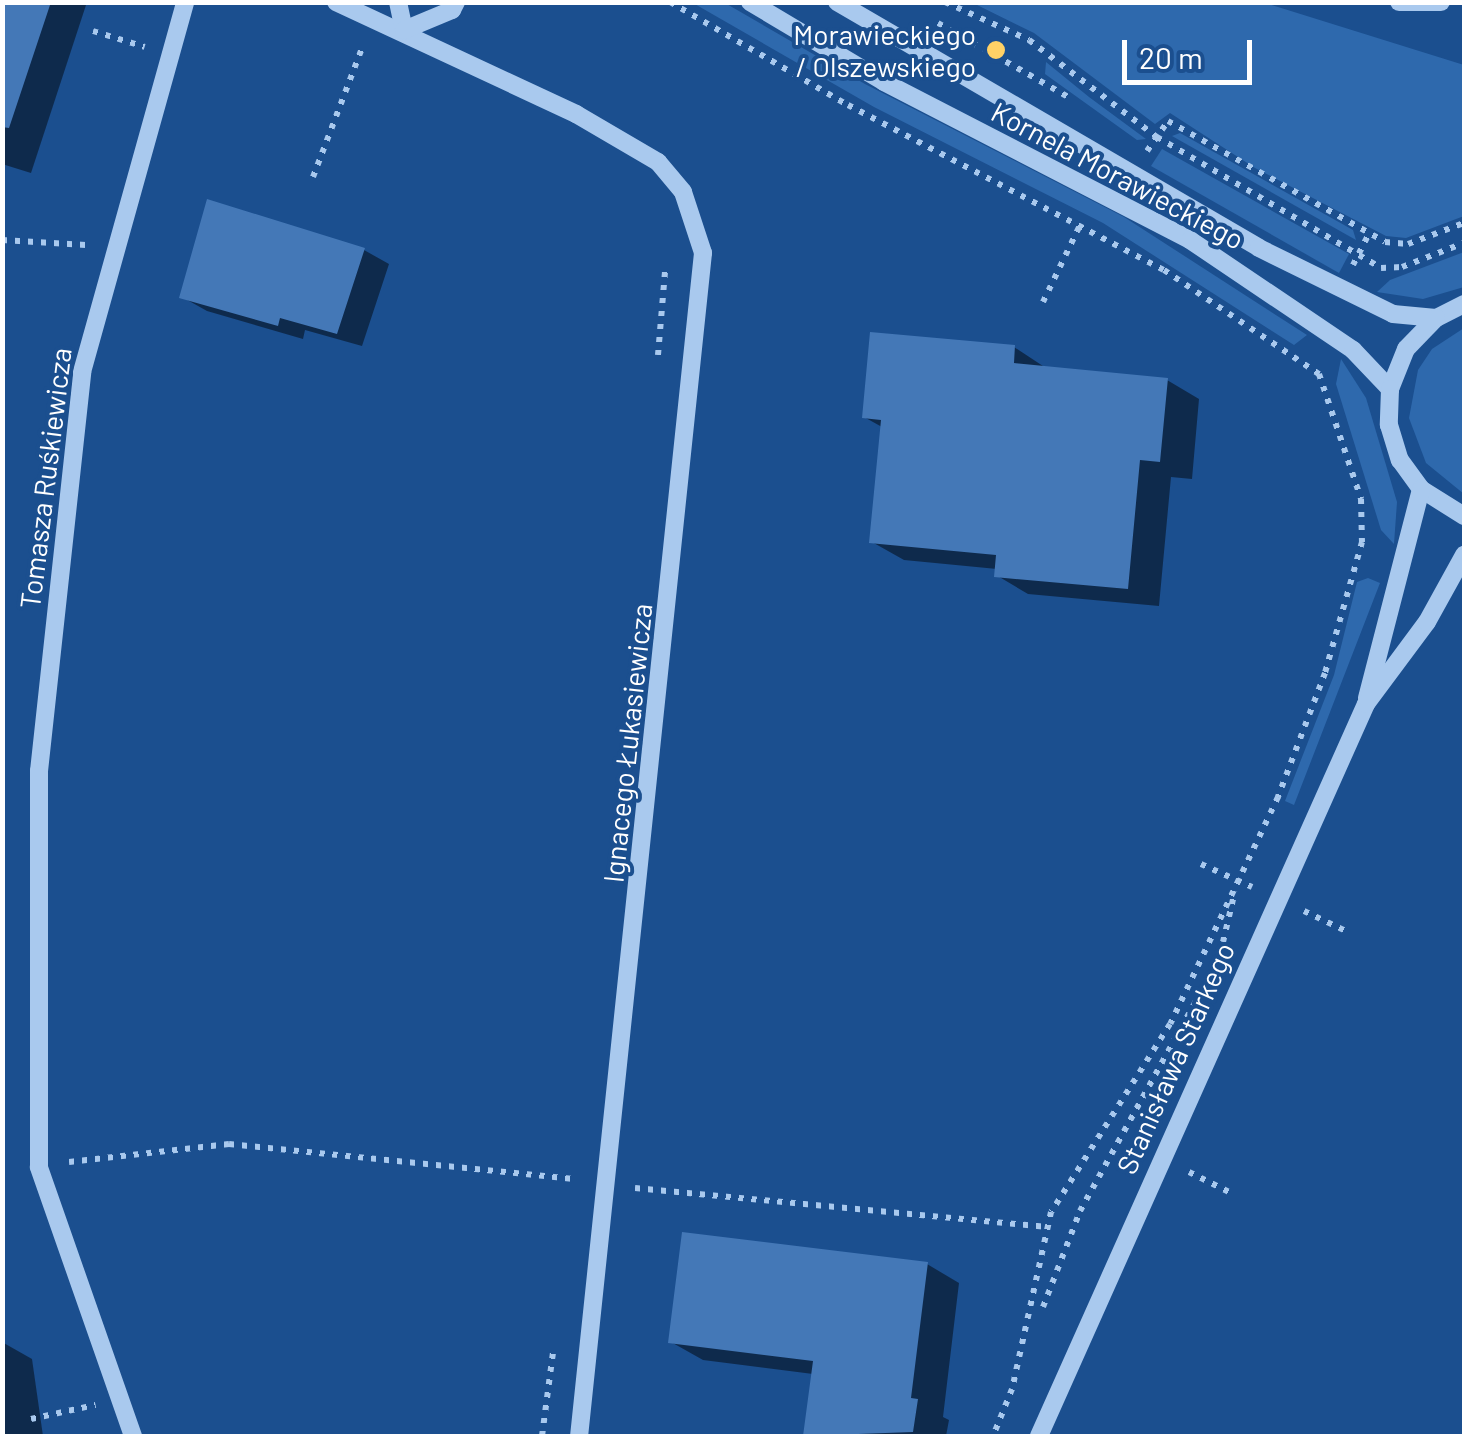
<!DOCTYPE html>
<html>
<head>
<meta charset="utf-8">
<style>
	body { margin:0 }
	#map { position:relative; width:1467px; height:1439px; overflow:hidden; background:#1b4f8f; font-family:Barlow,sans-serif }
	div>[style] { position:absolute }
	.green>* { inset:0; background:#2e69ad }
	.shadow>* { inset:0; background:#0007 }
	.building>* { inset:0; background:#4478b7 }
	.path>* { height:6px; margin-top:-3px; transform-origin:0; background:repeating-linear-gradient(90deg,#a9c9ee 0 5px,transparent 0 13px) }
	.minor>* { height:18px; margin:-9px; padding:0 9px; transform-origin:9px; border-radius:9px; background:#a9c9ee }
	.dots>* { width:28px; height:28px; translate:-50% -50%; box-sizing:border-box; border:5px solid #1b4f8f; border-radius:50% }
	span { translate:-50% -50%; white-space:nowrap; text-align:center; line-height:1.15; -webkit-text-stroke:8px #1b4f8f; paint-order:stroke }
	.poi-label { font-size:28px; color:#fff }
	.right { translate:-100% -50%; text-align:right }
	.street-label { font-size:28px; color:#fff }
	.frame { position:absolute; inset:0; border:5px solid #fff; pointer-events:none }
	.scale { position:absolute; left:1122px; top:40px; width:130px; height:45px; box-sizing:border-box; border:5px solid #fff; border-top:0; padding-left:12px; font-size:30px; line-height:35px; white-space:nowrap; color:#fff; -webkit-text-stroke:8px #1b4f8f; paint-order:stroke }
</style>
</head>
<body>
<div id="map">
	<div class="green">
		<i style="clip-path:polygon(693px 3px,725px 3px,865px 84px,1124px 217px,1307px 335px,1294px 345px,1103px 223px,874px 107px)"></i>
		<i style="clip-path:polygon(973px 3px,1265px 3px,1464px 65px,1464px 216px,1406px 238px,1386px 236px,1255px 168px,1170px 113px,1155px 124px,1034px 33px)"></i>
		<i style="clip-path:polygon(1046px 62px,1089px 97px,1146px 139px,1137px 140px,1045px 74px)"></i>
		<i style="clip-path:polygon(1180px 133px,1353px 230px,1356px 240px,1172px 136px)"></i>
		<i style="clip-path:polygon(1162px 149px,1349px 254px,1339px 273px,1151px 166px)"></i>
		<i style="clip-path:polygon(1464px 252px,1464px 287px,1423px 299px,1377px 292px,1390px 280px)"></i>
		<i style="clip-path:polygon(1464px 328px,1464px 494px,1426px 463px,1409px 418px,1418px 370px,1432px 349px)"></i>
		<i style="clip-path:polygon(1341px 359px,1366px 398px,1397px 502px,1394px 544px,1381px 530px,1336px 384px)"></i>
		<i style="clip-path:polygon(1368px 578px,1380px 583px,1294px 805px,1285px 801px,1334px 675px,1357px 582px)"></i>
	</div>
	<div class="shadow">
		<i style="clip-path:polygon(2px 2px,87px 2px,31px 173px,2px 164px)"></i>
		<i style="clip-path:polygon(364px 250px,389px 264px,362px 346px,305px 330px,303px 339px,207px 311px,182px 297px)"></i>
		<i style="clip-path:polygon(1014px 347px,1046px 368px,1167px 380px,1199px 399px,1192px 479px,1171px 477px,1159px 606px,1028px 594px,996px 575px,997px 569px,904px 560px,872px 542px,882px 427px,864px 417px)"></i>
		<i style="clip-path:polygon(927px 1264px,959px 1283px,943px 1417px,949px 1420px,946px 1436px,806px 1436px,813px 1374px,703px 1360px,671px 1342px)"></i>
		<i style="clip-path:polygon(2px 1342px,32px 1359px,43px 1436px,2px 1436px)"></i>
	</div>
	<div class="building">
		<i style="clip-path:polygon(2px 2px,51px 2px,9px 128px,2px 127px)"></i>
		<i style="clip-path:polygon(207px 199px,365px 248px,337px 334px,280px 318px,278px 326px,179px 298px)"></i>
		<i style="clip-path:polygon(870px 332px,1015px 345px,1014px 363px,1168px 378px,1160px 462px,1140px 460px,1128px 589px,994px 577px,996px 555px,869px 543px,881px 420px,862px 418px)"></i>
		<i style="clip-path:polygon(682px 1232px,928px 1262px,911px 1398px,918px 1399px,913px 1432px,803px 1436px,813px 1361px,668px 1343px)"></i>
	</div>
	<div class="path">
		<i style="left:670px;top:2px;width:206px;rotate:30.1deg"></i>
		<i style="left:848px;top:105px;width:356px;rotate:27.6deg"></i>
		<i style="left:1164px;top:270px;width:187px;rotate:33.9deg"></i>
		<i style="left:1319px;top:374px;width:132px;rotate:71.4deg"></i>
		<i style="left:1361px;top:499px;width:43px;rotate:88.7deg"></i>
		<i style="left:1362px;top:542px;width:136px;rotate:105.8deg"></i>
		<i style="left:1325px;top:673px;width:133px;rotate:110.8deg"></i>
		<i style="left:1278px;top:797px;width:251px;rotate:115.4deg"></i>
		<i style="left:1170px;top:1024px;width:222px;rotate:122.3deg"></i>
		<i style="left:1051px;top:1212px;width:181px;rotate:102.4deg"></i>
		<i style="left:1012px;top:1389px;width:51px;rotate:112deg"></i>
		<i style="left:945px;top:2px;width:92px;rotate:24.3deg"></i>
		<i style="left:1029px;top:40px;width:161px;rotate:37.2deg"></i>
		<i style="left:1157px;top:137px;width:259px;rotate:30.3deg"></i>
		<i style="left:1381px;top:268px;width:21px;rotate:-3deg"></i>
		<i style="left:1402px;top:267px;width:66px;rotate:-21.2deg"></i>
		<i style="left:938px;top:23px;width:152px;rotate:29.6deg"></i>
		<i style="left:93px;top:31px;width:54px;rotate:17.1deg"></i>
		<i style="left:1147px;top:151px;width:37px;rotate:-55deg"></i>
		<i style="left:1168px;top:121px;width:248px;rotate:29.1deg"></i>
		<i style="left:1385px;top:242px;width:23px;rotate:5deg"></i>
		<i style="left:1408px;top:244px;width:60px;rotate:-20.6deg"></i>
		<i style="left:313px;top:177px;width:138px;rotate:-69.2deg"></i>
		<i style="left:2px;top:240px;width:84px;rotate:3.4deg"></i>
		<i style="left:1353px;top:265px;width:34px;rotate:-63deg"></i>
		<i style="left:1043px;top:302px;width:88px;rotate:-64.3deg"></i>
		<i style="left:658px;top:355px;width:84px;rotate:-85.2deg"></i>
		<i style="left:1201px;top:864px;width:56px;rotate:24.3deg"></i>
		<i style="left:1304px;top:911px;width:49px;rotate:25.5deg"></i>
		<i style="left:1223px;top:942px;width:52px;rotate:-76.8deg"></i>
		<i style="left:69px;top:1162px;width:161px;rotate:-6.4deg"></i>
		<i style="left:229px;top:1144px;width:349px;rotate:5.8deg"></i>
		<i style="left:1189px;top:1172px;width:47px;rotate:26.6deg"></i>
		<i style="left:635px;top:1188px;width:412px;rotate:5.4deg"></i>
		<i style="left:1043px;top:1307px;width:103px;rotate:-68.9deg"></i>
		<i style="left:1080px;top:1211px;width:242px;rotate:-61.1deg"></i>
		<i style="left:31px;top:1419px;width:66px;rotate:-12.3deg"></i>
		<i style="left:542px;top:1436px;width:84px;rotate:-82.5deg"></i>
	</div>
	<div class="minor">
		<i style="left:336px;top:2px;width:265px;rotate:25deg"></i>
		<i style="left:576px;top:114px;width:95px;rotate:30.3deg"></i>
		<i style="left:658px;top:162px;width:39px;rotate:50deg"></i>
		<i style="left:683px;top:192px;width:64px;rotate:71.8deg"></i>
		<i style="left:703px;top:253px;width:1189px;rotate:95.98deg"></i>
		<i style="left:398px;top:2px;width:29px;rotate:78deg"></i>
		<i style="left:750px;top:2px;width:156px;rotate:30.8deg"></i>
		<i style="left:884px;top:82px;width:344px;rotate:27.3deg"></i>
		<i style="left:1190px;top:240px;width:197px;rotate:34deg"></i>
		<i style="left:1353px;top:350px;width:54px;rotate:46.5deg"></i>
		<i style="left:837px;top:2px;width:488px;rotate:30.2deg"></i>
		<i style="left:1259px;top:248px;width:149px;rotate:26.2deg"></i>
		<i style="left:1393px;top:314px;width:43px;rotate:5.3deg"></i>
		<i style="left:1399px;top:2px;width:42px"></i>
		<i style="left:404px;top:30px;width:52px;rotate:-22.6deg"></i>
		<i style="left:452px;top:10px;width:9px;rotate:-63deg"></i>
		<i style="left:1464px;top:304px;width:31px;rotate:153deg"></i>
		<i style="left:1436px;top:318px;width:43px;rotate:134.1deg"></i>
		<i style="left:1406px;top:349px;width:43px;rotate:111.8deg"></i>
		<i style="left:1390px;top:389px;width:36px;rotate:92deg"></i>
		<i style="left:1389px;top:425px;width:37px;rotate:73deg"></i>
		<i style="left:1400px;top:460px;width:36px;rotate:54deg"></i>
		<i style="left:1421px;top:489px;width:51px;rotate:32.1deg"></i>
		<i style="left:1367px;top:698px;width:216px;rotate:-75.5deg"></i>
		<i style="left:133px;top:1436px;width:285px;rotate:-109.3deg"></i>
		<i style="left:39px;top:1167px;width:396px;rotate:-90deg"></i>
		<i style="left:39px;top:771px;width:401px;rotate:-83.8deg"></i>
		<i style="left:82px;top:372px;width:384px;rotate:-74.4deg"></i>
		<i style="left:1039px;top:1436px;width:802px;rotate:-65.93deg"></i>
		<i style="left:1366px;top:704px;width:102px;rotate:-53.4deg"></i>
		<i style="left:1427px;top:622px;width:77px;rotate:-61.1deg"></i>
	</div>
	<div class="dots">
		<i style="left:996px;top:50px;background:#ffd166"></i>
	</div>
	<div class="poi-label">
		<span class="right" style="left:976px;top:50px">Morawieckiego<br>/ Olszewskiego</span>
	</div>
	<div class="street-label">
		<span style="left:1118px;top:175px;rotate:28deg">Kornela Morawieckiego</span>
		<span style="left:45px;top:478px;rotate:-83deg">Tomasza Ruśkiewicza</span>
		<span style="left:627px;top:743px;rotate:-84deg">Ignacego Łukasiewicza</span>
		<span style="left:1175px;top:1058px;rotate:-66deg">Stanisława Starkego</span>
	</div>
	<div class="frame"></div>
	<div class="scale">20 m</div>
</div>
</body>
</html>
